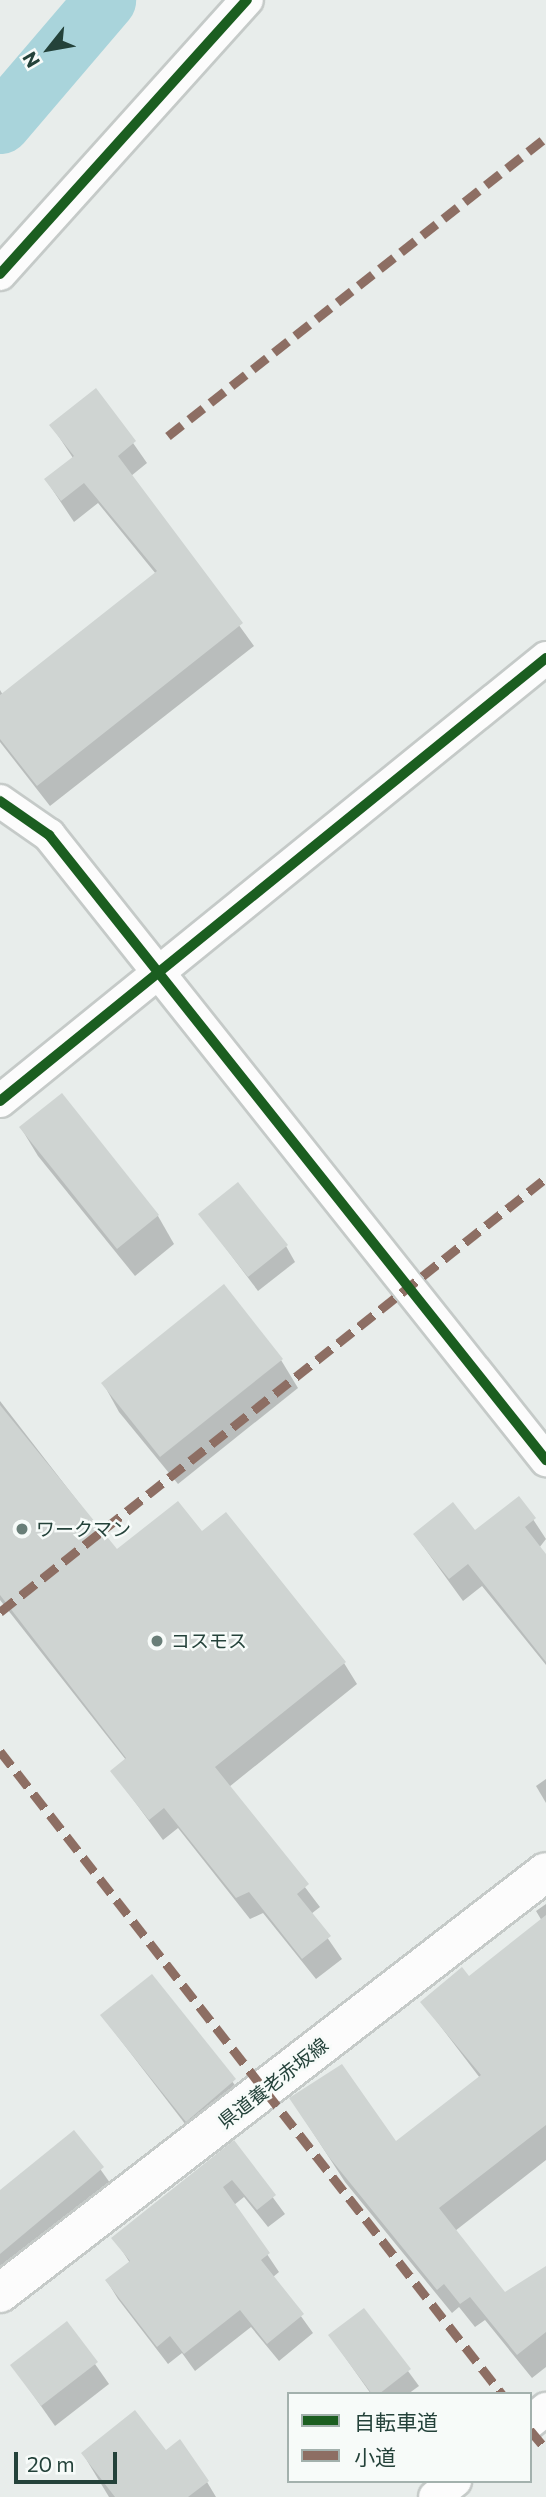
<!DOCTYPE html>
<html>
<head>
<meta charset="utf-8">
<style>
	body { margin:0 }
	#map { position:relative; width:546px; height:2497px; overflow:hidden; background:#e8edeb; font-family:Commissioner,"Noto Sans JP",sans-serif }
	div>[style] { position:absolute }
	.shadow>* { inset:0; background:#0003 }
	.river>* { height:61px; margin:-30.5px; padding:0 30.5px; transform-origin:30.5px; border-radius:30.5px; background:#a9d4db }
	.building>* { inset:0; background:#cfd4d2 }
	.roads { filter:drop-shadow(2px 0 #c5cac8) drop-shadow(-2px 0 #c5cac8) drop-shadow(0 2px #c5cac8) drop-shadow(0 -2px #c5cac8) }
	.minor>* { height:32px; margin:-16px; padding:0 16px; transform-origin:16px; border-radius:16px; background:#fcfcfc }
	.secondary>* { height:38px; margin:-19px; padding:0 19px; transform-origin:19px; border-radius:19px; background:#fcfcfc }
	.quiet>* { height:9px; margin-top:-4.5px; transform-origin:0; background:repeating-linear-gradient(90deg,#8d6e63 0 18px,transparent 0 27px) }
	.cycleway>* { height:10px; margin:-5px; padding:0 5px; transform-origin:5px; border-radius:5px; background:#1b5e20 }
	.dots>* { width:19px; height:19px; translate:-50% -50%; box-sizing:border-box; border:4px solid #f7fbf9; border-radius:50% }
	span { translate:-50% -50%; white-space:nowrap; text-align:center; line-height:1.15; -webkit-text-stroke:5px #f7fbf9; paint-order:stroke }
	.poi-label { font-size:19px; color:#24423a }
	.left { translate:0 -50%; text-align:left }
	.street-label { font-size:19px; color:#24423a }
	.legend { position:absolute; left:287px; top:2392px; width:245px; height:91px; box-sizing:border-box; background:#f7fbf9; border:2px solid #a3b1ad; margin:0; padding:9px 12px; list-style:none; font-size:21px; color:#24423a }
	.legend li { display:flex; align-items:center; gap:14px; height:35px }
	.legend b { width:35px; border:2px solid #a3b1ad }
	.north { position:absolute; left:14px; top:14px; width:70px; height:70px; -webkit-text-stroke:5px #f7fbf9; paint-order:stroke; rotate:239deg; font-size:19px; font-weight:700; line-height:28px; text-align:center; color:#24423a }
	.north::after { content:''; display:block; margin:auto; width:24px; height:32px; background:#24423a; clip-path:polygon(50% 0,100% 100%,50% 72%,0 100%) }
	.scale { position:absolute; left:14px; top:2452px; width:103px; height:32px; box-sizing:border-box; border:4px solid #24423a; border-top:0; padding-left:9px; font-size:21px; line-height:24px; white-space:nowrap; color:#24423a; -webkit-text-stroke:5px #f7fbf9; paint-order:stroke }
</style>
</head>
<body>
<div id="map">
	<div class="shadow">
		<i style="clip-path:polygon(96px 390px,147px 463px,131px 476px,254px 646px,50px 806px,0 742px,0 690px,3px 695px,156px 574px,98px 503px,74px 522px,46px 480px,73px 458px,51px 425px)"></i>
		<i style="clip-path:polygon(21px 1128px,158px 1216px,174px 1244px,135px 1276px,38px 1156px)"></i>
		<i style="clip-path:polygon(200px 1214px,286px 1246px,295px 1262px,258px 1291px)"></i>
		<i style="clip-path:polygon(281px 1360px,298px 1388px,178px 1484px,119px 1412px,103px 1383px)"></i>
		<i style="clip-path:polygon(0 1401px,117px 1552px,202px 1534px,344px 1663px,357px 1684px,229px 1787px,320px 1907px,311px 1914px,342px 1959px,316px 1979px,263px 1913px,250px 1919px,178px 1828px,163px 1840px,112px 1771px,126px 1760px,0 1600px)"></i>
		<i style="clip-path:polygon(519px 1498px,546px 1539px,539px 1548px,546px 1557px,546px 1665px,482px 1586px,463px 1601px,415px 1535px,475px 1532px)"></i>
		<i style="clip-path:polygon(546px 1779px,546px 1803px,536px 1786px)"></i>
		<i style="clip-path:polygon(546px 1904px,546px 2160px,455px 2231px,505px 2295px,546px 2269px,546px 2367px,532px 2378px,485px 2320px,475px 2327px,459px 2307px,452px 2313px,345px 2182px,291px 2099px,395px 2144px,480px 2078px,422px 2002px,469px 1979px,542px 1921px,536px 1911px)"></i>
		<i style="clip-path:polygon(152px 1976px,247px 2101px,199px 2142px,102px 2016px)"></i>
		<i style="clip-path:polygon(74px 2132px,115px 2190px,0 2284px,0 2191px)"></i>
		<i style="clip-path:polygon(233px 2143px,285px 2214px,268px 2227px,244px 2197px,234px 2205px,279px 2272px,273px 2277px,313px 2333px,279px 2361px,251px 2327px,195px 2371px,182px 2353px,168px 2364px,118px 2299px,107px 2281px,130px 2263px,114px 2238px)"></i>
		<i style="clip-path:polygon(363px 2310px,419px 2386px,408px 2394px,371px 2394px,330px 2336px)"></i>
		<i style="clip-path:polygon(67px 2324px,109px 2384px,55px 2426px,12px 2365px)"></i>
		<i style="clip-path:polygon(166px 2452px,207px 2482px,216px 2497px,109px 2497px,83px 2454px)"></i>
	</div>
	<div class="river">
		<i style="left:0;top:123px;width:162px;rotate:-49.5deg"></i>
	</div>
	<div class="building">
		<i style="clip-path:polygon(96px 388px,136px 441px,118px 456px,243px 623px,37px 786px,0 739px,0 695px,157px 571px,84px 483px,61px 501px,44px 479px,74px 456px,49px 425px)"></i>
		<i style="clip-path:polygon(62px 1093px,159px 1215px,117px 1249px,19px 1127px)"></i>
		<i style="clip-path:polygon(238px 1182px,288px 1245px,248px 1277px,198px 1214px)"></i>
		<i style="clip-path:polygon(224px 1284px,283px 1359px,160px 1457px,101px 1383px)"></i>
		<i style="clip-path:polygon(0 1405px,117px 1549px,178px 1501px,202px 1531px,226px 1512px,346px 1662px,215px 1767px,309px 1884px,297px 1894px,331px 1936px,302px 1959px,249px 1892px,236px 1898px,164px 1808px,149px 1820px,110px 1771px,126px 1758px,0 1595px)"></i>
		<i style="clip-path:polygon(519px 1496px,536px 1518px,525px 1527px,546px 1554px,546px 1662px,468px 1564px,449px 1579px,413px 1534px,453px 1502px,475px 1530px)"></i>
		<i style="clip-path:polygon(546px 1915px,546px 2125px,439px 2208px,505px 2292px,546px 2266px,546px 2332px,517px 2355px,470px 2297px,460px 2304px,444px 2284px,437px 2290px,329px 2157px,289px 2098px,342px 2064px,396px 2141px,481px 2075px,420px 2002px,462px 1967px,469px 1976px)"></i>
		<i style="clip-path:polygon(152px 1974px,236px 2079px,186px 2122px,100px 2015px)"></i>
		<i style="clip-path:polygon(74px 2130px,104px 2167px,0 2254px,0 2190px)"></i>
		<i style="clip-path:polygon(234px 2140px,276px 2195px,257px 2210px,232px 2180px,223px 2187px,270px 2253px,261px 2260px,304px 2314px,267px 2344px,240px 2310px,184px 2354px,170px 2336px,157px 2347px,105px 2280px,130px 2261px,111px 2238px)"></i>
		<i style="clip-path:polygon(364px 2308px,411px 2369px,379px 2394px,372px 2394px,328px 2335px)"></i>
		<i style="clip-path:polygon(67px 2321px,98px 2362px,41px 2406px,10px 2365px)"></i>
		<i style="clip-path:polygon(135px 2410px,166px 2450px,180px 2439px,209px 2481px,188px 2497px,115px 2497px,81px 2453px)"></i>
	</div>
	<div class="roads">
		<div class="minor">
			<i style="left:0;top:274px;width:369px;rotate:-48deg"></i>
			<i style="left:0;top:801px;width:60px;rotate:34.8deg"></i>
			<i style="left:49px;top:835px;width:799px;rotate:51.51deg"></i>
			<i style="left:0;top:1101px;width:703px;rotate:-39.05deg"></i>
			<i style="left:530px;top:2422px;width:21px;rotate:-39deg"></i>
			<i style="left:435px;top:2497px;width:26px;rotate:-39deg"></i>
		</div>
		<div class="secondary">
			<i style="left:0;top:2293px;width:689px;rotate:-37.63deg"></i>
		</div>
	</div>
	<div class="quiet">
		<i style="left:168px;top:436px;width:481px;rotate:-38.3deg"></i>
		<i style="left:0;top:1612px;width:697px;rotate:-38.48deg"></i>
		<i style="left:0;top:1751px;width:816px;rotate:52.02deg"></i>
		<i style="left:530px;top:2430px;width:25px;rotate:50deg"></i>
	</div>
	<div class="cycleway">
		<i style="left:0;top:274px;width:369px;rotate:-48deg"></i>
		<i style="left:0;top:801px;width:60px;rotate:34.8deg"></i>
		<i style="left:49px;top:835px;width:799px;rotate:51.51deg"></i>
		<i style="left:0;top:1101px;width:703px;rotate:-39.05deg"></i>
	</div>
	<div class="dots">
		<i style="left:22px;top:1529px;background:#697e78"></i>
		<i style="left:157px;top:1641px;background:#697e78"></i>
	</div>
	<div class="poi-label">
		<span class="left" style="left:36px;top:1529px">ワークマン</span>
		<span class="left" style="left:171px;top:1641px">コスモス</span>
	</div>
	<div class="street-label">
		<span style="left:273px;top:2083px;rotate:-38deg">県道養老赤坂線</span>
	</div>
	<ul class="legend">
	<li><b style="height:9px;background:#1b5e20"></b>自転車道</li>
	<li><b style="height:9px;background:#8d6e63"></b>小道</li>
	</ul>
	<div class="north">N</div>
	<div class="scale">20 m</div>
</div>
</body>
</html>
